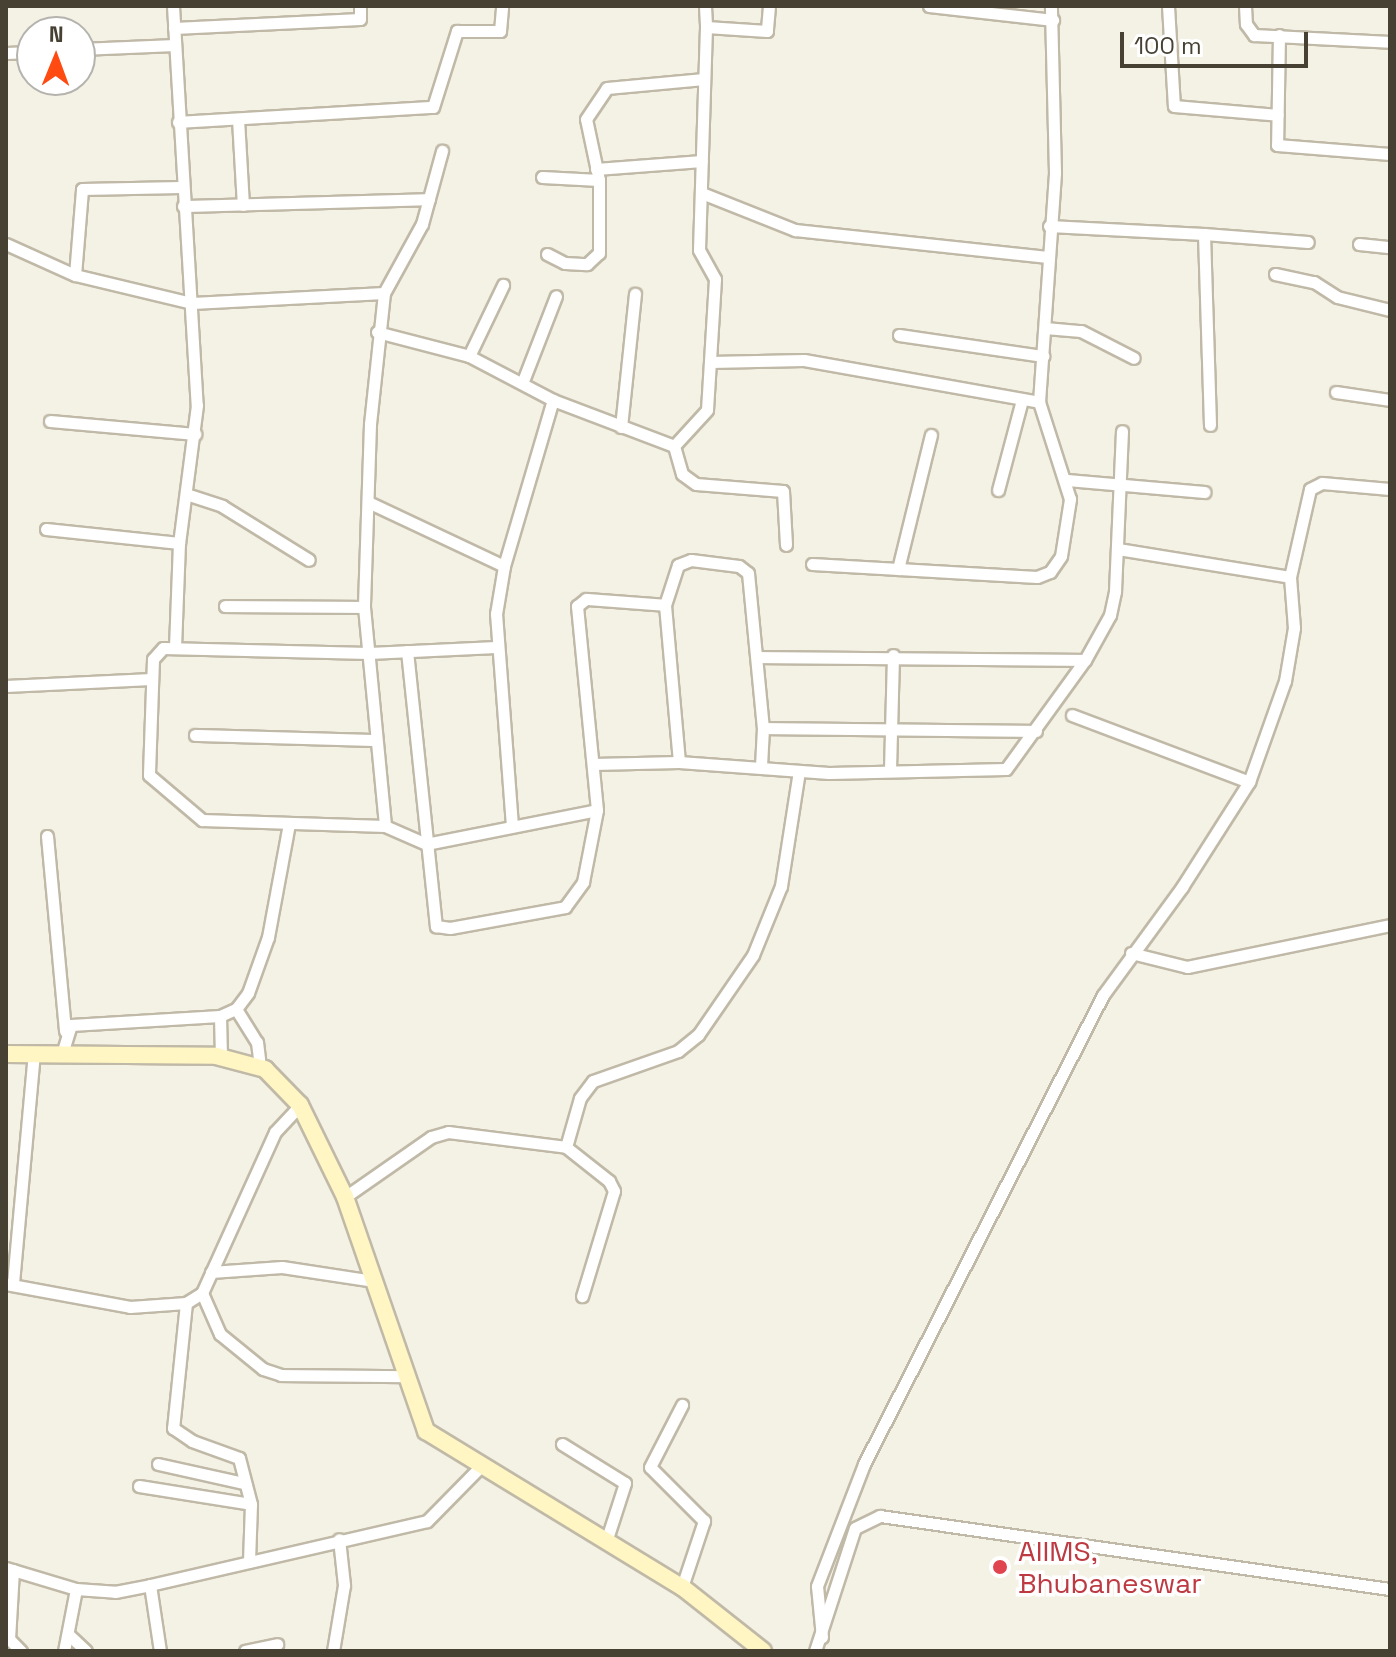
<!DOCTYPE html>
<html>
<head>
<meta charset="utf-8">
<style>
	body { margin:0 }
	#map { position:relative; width:1396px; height:1657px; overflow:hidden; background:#f4f1e5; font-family:"Space Grotesk",sans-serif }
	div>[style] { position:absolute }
	.roads { filter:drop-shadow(2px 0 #c0b9a7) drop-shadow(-2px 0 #c0b9a7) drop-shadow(0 2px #c0b9a7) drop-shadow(0 -2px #c0b9a7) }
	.street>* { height:11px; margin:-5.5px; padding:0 5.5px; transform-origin:5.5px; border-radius:5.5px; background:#fff }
	.secondary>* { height:16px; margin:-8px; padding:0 8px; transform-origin:8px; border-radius:8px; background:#fff6c4 }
	.dots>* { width:22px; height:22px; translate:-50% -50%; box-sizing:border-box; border:4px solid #fff; border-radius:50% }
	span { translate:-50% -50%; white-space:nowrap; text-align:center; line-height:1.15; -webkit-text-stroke:7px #fff; paint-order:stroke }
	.health-label { font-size:28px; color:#be3a42 }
	.left { translate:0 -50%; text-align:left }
	.frame { position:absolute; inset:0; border:8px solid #474134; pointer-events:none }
	.north { position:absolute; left:16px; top:16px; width:80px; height:80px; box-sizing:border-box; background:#fff; border:2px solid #b5b3ae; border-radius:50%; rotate:1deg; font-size:22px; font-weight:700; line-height:32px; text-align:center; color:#474134 }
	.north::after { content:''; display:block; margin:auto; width:28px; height:36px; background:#ff4a11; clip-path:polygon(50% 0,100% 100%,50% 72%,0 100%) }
	.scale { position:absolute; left:1120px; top:32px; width:188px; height:36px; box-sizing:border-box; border:4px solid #474134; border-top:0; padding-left:10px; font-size:24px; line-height:28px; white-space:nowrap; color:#474134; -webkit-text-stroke:6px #fff; paint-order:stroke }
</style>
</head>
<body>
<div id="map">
	<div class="roads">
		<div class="street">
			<i style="left:173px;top:6px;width:400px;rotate:86.6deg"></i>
			<i style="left:197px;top:405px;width:139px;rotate:97.4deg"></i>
			<i style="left:179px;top:543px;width:105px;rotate:92.2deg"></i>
			<i style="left:705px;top:6px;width:21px;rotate:87deg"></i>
			<i style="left:769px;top:6px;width:25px;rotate:95deg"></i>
			<i style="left:767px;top:31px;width:61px;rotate:-176.2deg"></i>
			<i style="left:706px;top:27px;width:223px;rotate:91.8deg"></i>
			<i style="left:699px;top:250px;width:33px;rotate:61deg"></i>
			<i style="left:715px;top:279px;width:131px;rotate:93.5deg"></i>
			<i style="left:707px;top:410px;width:49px;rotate:132.5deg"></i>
			<i style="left:674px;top:446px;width:29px;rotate:74deg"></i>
			<i style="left:682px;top:474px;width:17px;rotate:36deg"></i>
			<i style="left:696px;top:484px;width:87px;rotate:4.6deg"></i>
			<i style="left:783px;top:491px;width:54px;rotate:86.8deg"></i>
			<i style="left:929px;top:6px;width:125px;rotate:6.4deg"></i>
			<i style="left:1168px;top:6px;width:100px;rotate:86.6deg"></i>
			<i style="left:1174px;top:106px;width:104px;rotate:4.9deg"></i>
			<i style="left:1245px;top:6px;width:18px;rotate:87deg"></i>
			<i style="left:1246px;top:24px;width:14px;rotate:54deg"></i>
			<i style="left:1254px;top:35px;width:136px;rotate:2.9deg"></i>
			<i style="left:174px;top:28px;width:186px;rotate:-2.8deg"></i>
			<i style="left:360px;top:19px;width:13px;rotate:-90deg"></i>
			<i style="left:1279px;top:35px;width:110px;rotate:91deg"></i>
			<i style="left:1277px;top:145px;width:113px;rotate:4.6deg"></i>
			<i style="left:80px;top:49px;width:95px;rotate:-2.4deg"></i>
			<i style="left:6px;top:53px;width:26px;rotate:-2deg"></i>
			<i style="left:238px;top:119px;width:86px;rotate:86.7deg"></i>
			<i style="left:178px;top:122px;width:255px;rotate:-3.4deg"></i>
			<i style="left:433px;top:107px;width:80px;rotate:-72.5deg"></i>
			<i style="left:457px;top:31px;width:43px"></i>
			<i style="left:500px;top:31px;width:25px;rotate:-85deg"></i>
			<i style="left:596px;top:169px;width:106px;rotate:-4.3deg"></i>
			<i style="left:542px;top:177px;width:57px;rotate:3deg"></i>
			<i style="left:704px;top:194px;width:98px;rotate:21.6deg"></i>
			<i style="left:795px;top:230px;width:254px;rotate:6.1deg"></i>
			<i style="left:183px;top:206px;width:246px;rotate:-1.6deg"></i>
			<i style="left:1049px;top:226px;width:155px;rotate:3deg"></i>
			<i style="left:1204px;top:234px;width:191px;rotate:88.2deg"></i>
			<i style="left:1204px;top:234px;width:104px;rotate:4.4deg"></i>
			<i style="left:6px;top:244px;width:76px;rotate:24.2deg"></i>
			<i style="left:75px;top:275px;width:120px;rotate:13.5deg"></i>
			<i style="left:192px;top:303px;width:192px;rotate:-3deg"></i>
			<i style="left:384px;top:293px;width:79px;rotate:-61.2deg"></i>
			<i style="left:422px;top:224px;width:76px;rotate:-74.7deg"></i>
			<i style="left:1359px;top:244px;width:31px;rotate:6deg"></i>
			<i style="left:547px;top:254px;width:20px;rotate:27deg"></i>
			<i style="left:565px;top:263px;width:22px;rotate:3deg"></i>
			<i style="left:587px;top:264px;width:16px;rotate:-43deg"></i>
			<i style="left:599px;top:253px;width:73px;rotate:-90deg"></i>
			<i style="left:599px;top:180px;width:62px;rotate:-102deg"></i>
			<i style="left:586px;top:119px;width:37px;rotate:-56deg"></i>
			<i style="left:607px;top:88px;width:97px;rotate:-5.3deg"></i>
			<i style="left:1275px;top:274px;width:40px;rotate:12deg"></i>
			<i style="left:1314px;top:282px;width:27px;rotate:33deg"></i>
			<i style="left:1337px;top:297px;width:55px;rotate:13.8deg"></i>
			<i style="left:75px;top:275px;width:86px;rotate:-85.3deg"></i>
			<i style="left:82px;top:189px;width:99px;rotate:-1.2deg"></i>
			<i style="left:384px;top:293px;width:132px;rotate:96.1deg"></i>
			<i style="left:370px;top:424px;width:183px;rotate:91.9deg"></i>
			<i style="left:364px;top:607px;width:220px;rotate:84.5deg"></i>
			<i style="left:1045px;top:328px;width:36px;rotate:5deg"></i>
			<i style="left:1081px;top:331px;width:59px;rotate:27deg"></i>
			<i style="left:377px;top:332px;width:95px;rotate:14.6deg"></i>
			<i style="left:469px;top:356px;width:95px;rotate:27.6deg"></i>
			<i style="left:553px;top:400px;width:129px;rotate:20.8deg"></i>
			<i style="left:899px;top:335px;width:146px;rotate:8.3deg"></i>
			<i style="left:469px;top:356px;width:79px;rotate:-64.4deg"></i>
			<i style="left:710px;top:362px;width:94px;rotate:-1.2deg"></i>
			<i style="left:804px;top:360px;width:239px;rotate:10.1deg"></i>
			<i style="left:523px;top:381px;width:91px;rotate:-68.8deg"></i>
			<i style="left:1336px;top:392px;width:55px;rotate:8.4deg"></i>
			<i style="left:50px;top:421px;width:146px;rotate:5.1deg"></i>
			<i style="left:621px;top:427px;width:134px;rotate:-84deg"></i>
			<i style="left:1067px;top:480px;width:138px;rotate:5deg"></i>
			<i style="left:998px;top:490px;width:93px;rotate:-75.1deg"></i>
			<i style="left:186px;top:494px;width:38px;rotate:18deg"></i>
			<i style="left:222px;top:506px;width:102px;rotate:31.8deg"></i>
			<i style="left:368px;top:502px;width:150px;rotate:25.2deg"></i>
			<i style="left:46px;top:529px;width:134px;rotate:6deg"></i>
			<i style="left:1118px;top:549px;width:174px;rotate:9.2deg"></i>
			<i style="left:812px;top:564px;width:225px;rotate:3.3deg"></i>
			<i style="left:1037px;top:577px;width:14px;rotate:-21deg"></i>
			<i style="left:1050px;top:572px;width:19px;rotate:-55deg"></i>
			<i style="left:1061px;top:556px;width:58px;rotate:-81deg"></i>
			<i style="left:1070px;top:499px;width:102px;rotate:-107.7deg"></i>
			<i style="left:1039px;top:402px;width:230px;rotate:-86deg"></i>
			<i style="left:1055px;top:173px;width:167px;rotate:-91.4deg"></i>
			<i style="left:898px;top:569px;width:138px;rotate:-76.2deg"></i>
			<i style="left:225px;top:606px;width:139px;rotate:0.4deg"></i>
			<i style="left:496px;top:647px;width:127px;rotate:177.3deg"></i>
			<i style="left:369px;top:653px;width:206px;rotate:-178.6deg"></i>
			<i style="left:163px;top:648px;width:15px;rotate:132deg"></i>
			<i style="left:153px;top:659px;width:116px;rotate:92deg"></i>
			<i style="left:149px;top:775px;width:70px;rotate:40.3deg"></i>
			<i style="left:202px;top:820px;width:183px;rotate:1.9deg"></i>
			<i style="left:385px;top:826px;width:45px;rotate:23.7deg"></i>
			<i style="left:426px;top:844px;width:174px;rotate:-11.2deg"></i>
			<i style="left:597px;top:810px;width:205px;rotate:-95.6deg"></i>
			<i style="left:577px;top:606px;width:11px;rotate:-38deg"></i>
			<i style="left:586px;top:599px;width:79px;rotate:4.3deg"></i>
			<i style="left:407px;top:651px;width:277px;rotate:84deg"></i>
			<i style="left:436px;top:926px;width:14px;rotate:8deg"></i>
			<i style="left:450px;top:928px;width:117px;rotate:-10.3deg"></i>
			<i style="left:565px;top:907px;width:31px;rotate:-54deg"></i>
			<i style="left:583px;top:882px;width:73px;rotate:-79deg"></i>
			<i style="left:757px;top:657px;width:328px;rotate:0.5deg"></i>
			<i style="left:6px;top:686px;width:145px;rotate:-2.8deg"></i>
			<i style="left:1072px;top:715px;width:189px;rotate:20.7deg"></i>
			<i style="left:763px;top:728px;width:273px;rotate:0.6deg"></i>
			<i style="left:195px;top:735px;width:181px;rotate:1.6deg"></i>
			<i style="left:679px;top:762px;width:158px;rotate:-95.1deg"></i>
			<i style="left:665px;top:605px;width:42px;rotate:-72deg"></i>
			<i style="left:678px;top:565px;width:14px;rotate:-21deg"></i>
			<i style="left:691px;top:560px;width:48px;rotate:7.1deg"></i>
			<i style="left:739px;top:566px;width:11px;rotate:38deg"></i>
			<i style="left:748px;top:573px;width:156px;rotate:84.5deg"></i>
			<i style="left:763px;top:728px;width:38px;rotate:93deg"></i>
			<i style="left:593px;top:764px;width:86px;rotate:-1.3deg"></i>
			<i style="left:679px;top:762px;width:150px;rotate:4.2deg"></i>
			<i style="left:829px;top:773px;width:177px;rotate:-1.3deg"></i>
			<i style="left:1006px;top:769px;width:135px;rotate:-54.1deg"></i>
			<i style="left:1085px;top:660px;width:51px;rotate:-60.9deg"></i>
			<i style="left:1110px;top:615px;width:25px;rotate:-78deg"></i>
			<i style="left:1115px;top:591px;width:160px;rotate:-87.5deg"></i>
			<i style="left:890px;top:770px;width:115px;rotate:-88.5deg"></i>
			<i style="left:512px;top:826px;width:213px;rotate:-94.3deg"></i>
			<i style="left:496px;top:614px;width:49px;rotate:-80.5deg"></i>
			<i style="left:504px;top:566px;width:173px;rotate:-73.6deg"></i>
			<i style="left:47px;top:836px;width:196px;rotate:84.7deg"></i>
			<i style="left:1131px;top:953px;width:58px;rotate:14deg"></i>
			<i style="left:1187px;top:967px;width:207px;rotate:-11.7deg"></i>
			<i style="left:236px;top:1009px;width:39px;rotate:58deg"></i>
			<i style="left:257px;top:1042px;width:25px;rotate:83deg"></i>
			<i style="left:220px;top:1016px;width:41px;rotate:88.6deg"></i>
			<i style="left:62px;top:1054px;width:30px;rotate:-73deg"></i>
			<i style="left:71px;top:1025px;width:149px;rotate:-3.5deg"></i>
			<i style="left:220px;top:1016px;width:17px;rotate:-24deg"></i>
			<i style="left:236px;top:1009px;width:20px;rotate:-53deg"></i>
			<i style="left:248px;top:993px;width:59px;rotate:-70.3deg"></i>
			<i style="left:268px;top:937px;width:115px;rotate:-79.5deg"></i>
			<i style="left:566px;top:1147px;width:55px;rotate:38.3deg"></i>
			<i style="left:609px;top:1181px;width:11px;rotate:63deg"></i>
			<i style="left:614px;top:1191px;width:110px;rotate:106.9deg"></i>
			<i style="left:345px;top:1197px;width:105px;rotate:-34.9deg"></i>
			<i style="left:431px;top:1137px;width:18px;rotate:-16deg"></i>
			<i style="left:448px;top:1132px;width:119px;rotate:7.2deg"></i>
			<i style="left:566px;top:1147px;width:51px;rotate:-74.1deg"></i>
			<i style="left:580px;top:1098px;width:21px;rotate:-53deg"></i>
			<i style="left:593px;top:1081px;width:90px;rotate:-19.4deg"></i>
			<i style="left:678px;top:1051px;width:26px;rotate:-39deg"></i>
			<i style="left:698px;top:1035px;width:97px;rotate:-55.5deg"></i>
			<i style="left:753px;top:955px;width:74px;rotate:-67.9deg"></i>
			<i style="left:781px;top:886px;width:116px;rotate:-81.1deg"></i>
			<i style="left:211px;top:1272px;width:71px;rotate:-4deg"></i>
			<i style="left:282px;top:1267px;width:92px;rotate:8.7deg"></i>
			<i style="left:13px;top:1283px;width:230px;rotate:-84.8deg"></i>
			<i style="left:6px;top:1284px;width:126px;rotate:10.5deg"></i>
			<i style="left:130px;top:1307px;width:56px;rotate:-4.1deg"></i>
			<i style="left:186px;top:1303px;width:19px;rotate:-32deg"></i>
			<i style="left:202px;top:1293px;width:177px;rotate:-65.6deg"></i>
			<i style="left:275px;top:1132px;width:37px;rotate:-47deg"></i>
			<i style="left:202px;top:1293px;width:45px;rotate:66.3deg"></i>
			<i style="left:220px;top:1334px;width:55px;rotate:39.1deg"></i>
			<i style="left:263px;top:1369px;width:19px;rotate:18deg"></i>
			<i style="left:281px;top:1375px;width:124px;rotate:0.5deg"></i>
			<i style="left:186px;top:1303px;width:126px;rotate:95.9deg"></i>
			<i style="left:173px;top:1428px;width:23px;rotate:34deg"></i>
			<i style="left:192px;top:1441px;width:50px;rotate:19.9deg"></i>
			<i style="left:239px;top:1458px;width:48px;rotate:75.4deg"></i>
			<i style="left:251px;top:1504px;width:58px;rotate:92deg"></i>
			<i style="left:562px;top:1444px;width:74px;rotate:31.8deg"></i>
			<i style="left:625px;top:1483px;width:62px;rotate:107.9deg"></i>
			<i style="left:158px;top:1464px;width:87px;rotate:12.6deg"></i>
			<i style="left:139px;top:1486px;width:113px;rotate:9.1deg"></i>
			<i style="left:6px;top:1568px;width:73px;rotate:16.7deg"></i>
			<i style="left:76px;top:1589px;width:39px;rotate:4deg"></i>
			<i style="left:115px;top:1592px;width:36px;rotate:-11deg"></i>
			<i style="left:150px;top:1585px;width:284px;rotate:-13deg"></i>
			<i style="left:427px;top:1521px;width:76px;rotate:-45.5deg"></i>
			<i style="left:13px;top:1570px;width:69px;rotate:93.3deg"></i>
			<i style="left:9px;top:1639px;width:17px;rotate:45deg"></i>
			<i style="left:150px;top:1585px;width:67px;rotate:81.4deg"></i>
			<i style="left:682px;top:1587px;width:70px;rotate:-71.6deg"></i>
			<i style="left:704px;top:1521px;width:76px;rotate:-135deg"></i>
			<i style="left:650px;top:1467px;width:70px;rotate:-62.7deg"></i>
			<i style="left:69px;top:1635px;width:23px;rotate:43deg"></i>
			<i style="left:822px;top:1637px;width:51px;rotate:-95.6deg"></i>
			<i style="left:817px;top:1586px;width:131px;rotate:-68.9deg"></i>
			<i style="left:864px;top:1464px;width:526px;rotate:-63deg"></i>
			<i style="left:1103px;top:995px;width:134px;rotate:-53.8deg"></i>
			<i style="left:1182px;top:887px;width:125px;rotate:-57.5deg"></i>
			<i style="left:1249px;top:782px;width:107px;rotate:-70.4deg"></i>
			<i style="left:1285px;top:681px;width:54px;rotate:-80.4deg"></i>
			<i style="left:1294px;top:628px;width:51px;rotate:-94.5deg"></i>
			<i style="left:1290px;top:577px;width:90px;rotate:-77.2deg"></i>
			<i style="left:1310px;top:489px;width:13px;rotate:-27deg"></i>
			<i style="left:1322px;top:483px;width:68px;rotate:5deg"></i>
			<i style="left:64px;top:1651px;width:63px;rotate:-79deg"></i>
			<i style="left:245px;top:1651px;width:33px;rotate:-12deg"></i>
			<i style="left:333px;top:1651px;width:67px;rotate:-80.5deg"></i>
			<i style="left:344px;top:1585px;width:46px;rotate:-96.2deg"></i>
			<i style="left:815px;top:1651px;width:129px;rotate:-72deg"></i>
			<i style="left:855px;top:1528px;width:28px;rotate:-26deg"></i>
			<i style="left:880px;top:1516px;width:515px;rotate:8.15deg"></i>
		</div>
		<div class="secondary">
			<i style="left:6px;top:1054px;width:210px;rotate:0.5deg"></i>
			<i style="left:216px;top:1056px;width:51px;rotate:14.9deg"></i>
			<i style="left:265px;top:1069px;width:50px;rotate:45.8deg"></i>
			<i style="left:300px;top:1105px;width:102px;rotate:63.9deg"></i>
			<i style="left:345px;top:1197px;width:248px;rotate:70.9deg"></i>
			<i style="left:426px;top:1431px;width:300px;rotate:31.4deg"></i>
			<i style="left:682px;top:1587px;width:103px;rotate:38.3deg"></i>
		</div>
	</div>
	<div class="dots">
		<i style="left:1000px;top:1567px;background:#e0444e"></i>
	</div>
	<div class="health-label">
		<span class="left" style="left:1018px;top:1567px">AIIMS,<br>Bhubaneswar</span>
	</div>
	<div class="frame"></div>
	<div class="north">N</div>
	<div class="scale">100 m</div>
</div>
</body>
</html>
